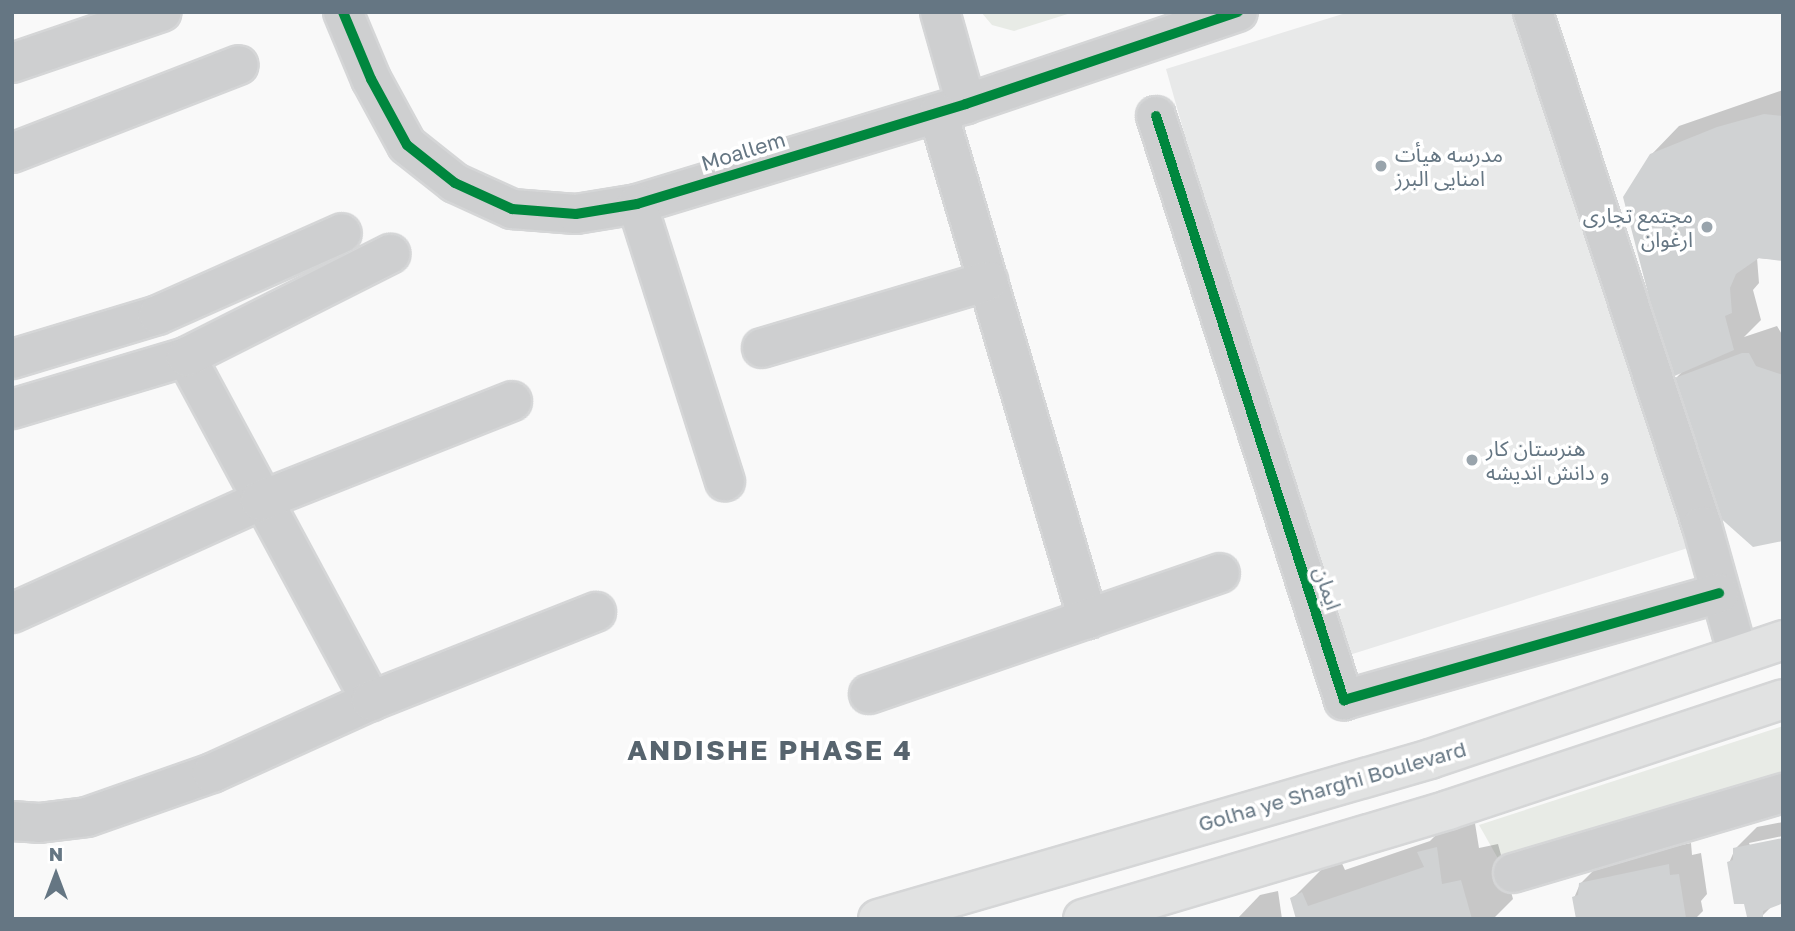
<!DOCTYPE html>
<html>
<head>
<meta charset="utf-8">
<style>
	body { margin:0 }
	#map { position:relative; width:1795px; height:931px; overflow:hidden; background:#f9f9f9; font-family:"Golos Text","Noto Sans Arabic",sans-serif }
	div>[style] { position:absolute }
	.built>* { inset:0; background:#e8e9e9 }
	.green>* { inset:0; background:#e8ebe6 }
	.shadow>* { inset:0; background:#0003 }
	.building>* { inset:0; background:#d0d2d3 }
	.roads { filter:drop-shadow(2px 0 #d5d6d7) drop-shadow(-2px 0 #d5d6d7) drop-shadow(0 2px #d5d6d7) drop-shadow(0 -2px #d5d6d7) }
	.minor>* { height:38px; margin:-19px; padding:0 19px; transform-origin:19px; border-radius:19px; background:#cecfd0 }
	.major>* { height:38px; margin:-19px; padding:0 19px; transform-origin:19px; border-radius:19px; background:#e1e2e2 }
	.cycleway>* { height:10px; margin:-5px; padding:0 5px; transform-origin:5px; border-radius:5px; background:#00873e }
	.dots>* { width:19px; height:19px; translate:-50% -50%; box-sizing:border-box; border:4px solid #fff; border-radius:50% }
	span { translate:-50% -50%; white-space:nowrap; text-align:center; line-height:1.15; -webkit-text-stroke:7px #fff; paint-order:stroke }
	.street-label { font-size:21px; color:#657683 }
	.poi-label { font-size:21px; color:#657683 }
	.left { translate:0 -50%; text-align:left }
	.right { translate:-100% -50%; text-align:right }
	.district-label { font-size:28px; color:#57646e; font-weight:700; letter-spacing:2px }
	.frame { position:absolute; inset:0; border:14px solid #657683; pointer-events:none }
	.north { position:absolute; left:21px; top:840px; width:70px; height:70px; -webkit-text-stroke:5px #fff; paint-order:stroke; rotate:0deg; font-size:19px; font-weight:700; line-height:28px; text-align:center; color:#657683 }
	.north::after { content:''; display:block; margin:auto; width:24px; height:32px; background:#657683; clip-path:polygon(50% 0,100% 100%,50% 72%,0 100%) }
</style>
</head>
<body>
<div id="map">
	<div class="built">
		<i style="clip-path:polygon(1349px 12px,1521px 12px,1691px 547px,1343px 657px,1252px 373px,1166px 69px)"></i>
	</div>
	<div class="green">
		<i style="clip-path:polygon(981px 12px,1074px 12px,1014px 31px,992px 25px)"></i>
		<i style="clip-path:polygon(1783px 726px,1783px 781px,1500px 862px,1479px 825px)"></i>
	</div>
	<div class="shadow">
		<i style="clip-path:polygon(1783px 90px,1783px 260px,1757px 258px,1759px 283px,1753px 290px,1761px 320px,1744px 337px,1777px 326px,1783px 336px,1783px 539px,1674px 380px,1683px 371px,1651px 155px,1679px 126px)"></i>
		<i style="clip-path:polygon(1473px 811px,1479px 848px,1498px 844px,1513px 899px,1493px 919px,1298px 919px,1292px 899px,1329px 862px,1339px 857px,1345px 870px,1430px 841px,1455px 816px)"></i>
		<i style="clip-path:polygon(1783px 822px,1783px 836px,1749px 843px,1773px 905px,1762px 916px,1729px 863px,1735px 849px,1757px 827px)"></i>
		<i style="clip-path:polygon(1691px 843px,1692px 855px,1701px 853px,1707px 894px,1701px 901px,1703px 911px,1695px 919px,1578px 919px,1574px 898px,1580px 884px,1602px 862px)"></i>
		<i style="clip-path:polygon(1278px 891px,1282px 919px,1237px 919px,1260px 895px)"></i>
	</div>
	<div class="building">
		<i style="clip-path:polygon(1764px 114px,1783px 116px,1783px 261px,1759px 258px,1736px 274px,1730px 288px,1732px 313px,1725px 316px,1734px 350px,1670px 378px,1623px 197px,1650px 154px,1717px 127px)"></i>
		<i style="clip-path:polygon(1742px 353px,1749px 353px,1756px 366px,1783px 375px,1783px 541px,1753px 547px,1717px 515px,1672px 379px)"></i>
		<i style="clip-path:polygon(1783px 838px,1783px 909px,1781px 904px,1763px 911px,1763px 918px,1747px 917px,1744px 904px,1734px 904px,1727px 862px,1733px 860px,1733px 848px)"></i>
		<i style="clip-path:polygon(1437px 847px,1442px 884px,1461px 880px,1472px 919px,1296px 919px,1290px 898px,1302px 892px,1308px 906px,1424px 867px,1417px 852px)"></i>
		<i style="clip-path:polygon(1669px 864px,1670px 875px,1679px 874px,1686px 918px,1576px 919px,1572px 897px,1578px 895px,1579px 883px)"></i>
	</div>
	<div class="roads">
		<div class="minor">
			<i style="left:343px;top:12px;width:73px;rotate:67.3deg"></i>
			<i style="left:371px;top:79px;width:75px;rotate:61.4deg"></i>
			<i style="left:407px;top:145px;width:61px;rotate:38.4deg"></i>
			<i style="left:455px;top:183px;width:63px;rotate:24.5deg"></i>
			<i style="left:512px;top:209px;width:64px;rotate:4.5deg"></i>
			<i style="left:576px;top:214px;width:62px;rotate:-9.3deg"></i>
			<i style="left:637px;top:204px;width:344px;rotate:-16.9deg"></i>
			<i style="left:966px;top:104px;width:287px;rotate:-18.7deg"></i>
			<i style="left:940px;top:12px;width:96px;rotate:74.2deg"></i>
			<i style="left:1533px;top:12px;width:541px;rotate:71.8deg"></i>
			<i style="left:1702px;top:526px;width:134px;rotate:74.4deg"></i>
			<i style="left:12px;top:63px;width:158px;rotate:-18.8deg"></i>
			<i style="left:938px;top:113px;width:528px;rotate:73.49deg"></i>
			<i style="left:1156px;top:116px;width:614px;rotate:72.16deg"></i>
			<i style="left:1344px;top:700px;width:390px;rotate:-15.9deg"></i>
			<i style="left:12px;top:153px;width:243px;rotate:-21.2deg"></i>
			<i style="left:637px;top:204px;width:291px;rotate:72.4deg"></i>
			<i style="left:762px;top:348px;width:236px;rotate:-16.5deg"></i>
			<i style="left:186px;top:357px;width:391px;rotate:61.7deg"></i>
			<i style="left:12px;top:359px;width:152px;rotate:-16.8deg"></i>
			<i style="left:158px;top:315px;width:201px;rotate:-24deg"></i>
			<i style="left:12px;top:409px;width:182px;rotate:-16.6deg"></i>
			<i style="left:186px;top:357px;width:229px;rotate:-26.8deg"></i>
			<i style="left:12px;top:613px;width:272px;rotate:-24.3deg"></i>
			<i style="left:260px;top:501px;width:271px;rotate:-21.6deg"></i>
			<i style="left:869px;top:694px;width:371px;rotate:-19deg"></i>
			<i style="left:12px;top:821px;width:27px;rotate:4deg"></i>
			<i style="left:39px;top:823px;width:48px;rotate:-7.1deg"></i>
			<i style="left:87px;top:817px;width:133px;rotate:-19.4deg"></i>
			<i style="left:212px;top:773px;width:175px;rotate:-24.4deg"></i>
			<i style="left:371px;top:701px;width:242px;rotate:-21.6deg"></i>
			<i style="left:1513px;top:873px;width:282px;rotate:-16.5deg"></i>
		</div>
		<div class="major">
			<i style="left:878px;top:919px;width:575px;rotate:-16.16deg"></i>
			<i style="left:1430px;top:759px;width:373px;rotate:-18.6deg"></i>
			<i style="left:1083px;top:919px;width:381px;rotate:-16.6deg"></i>
			<i style="left:1448px;top:810px;width:353px;rotate:-18.3deg"></i>
		</div>
	</div>
	<div class="cycleway">
		<i style="left:343px;top:12px;width:73px;rotate:67.3deg"></i>
		<i style="left:371px;top:79px;width:75px;rotate:61.4deg"></i>
		<i style="left:407px;top:145px;width:61px;rotate:38.4deg"></i>
		<i style="left:455px;top:183px;width:63px;rotate:24.5deg"></i>
		<i style="left:512px;top:209px;width:64px;rotate:4.5deg"></i>
		<i style="left:576px;top:214px;width:62px;rotate:-9.3deg"></i>
		<i style="left:637px;top:204px;width:344px;rotate:-16.9deg"></i>
		<i style="left:966px;top:104px;width:287px;rotate:-18.7deg"></i>
		<i style="left:1156px;top:116px;width:614px;rotate:72.16deg"></i>
		<i style="left:1344px;top:700px;width:390px;rotate:-15.9deg"></i>
	</div>
	<div class="dots">
		<i style="left:1381px;top:166px;background:#99a4ac"></i>
		<i style="left:1707px;top:227px;background:#99a4ac"></i>
		<i style="left:1472px;top:460px;background:#99a4ac"></i>
	</div>
	<div class="street-label">
		<span style="left:743px;top:151px;rotate:-17deg">Moallem</span>
		<span style="left:1328px;top:588px;rotate:72deg">ایمان</span>
		<span style="left:1332px;top:786px;rotate:-16deg">Golha ye Sharghi Boulevard</span>
	</div>
	<div class="poi-label">
		<span class="left" style="left:1395px;top:166px">مدرسه هیأت<br>امنایی البرز</span>
		<span class="right" style="left:1693px;top:227px">مجتمع تجاری<br>ارغوان</span>
		<span class="left" style="left:1486px;top:460px">هنرستان کار<br>و دانش اندیشه</span>
	</div>
	<div class="district-label">
		<span style="left:770px;top:750px">ANDISHE PHASE 4</span>
	</div>
	<div class="frame"></div>
	<div class="north">N</div>
</div>
</body>
</html>
